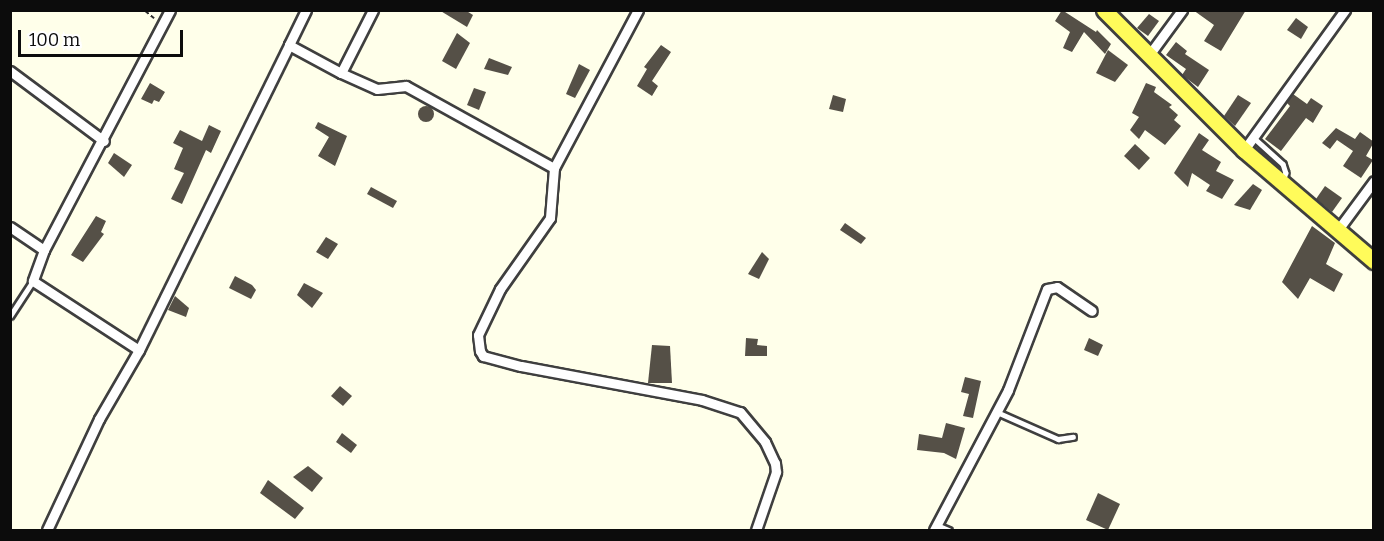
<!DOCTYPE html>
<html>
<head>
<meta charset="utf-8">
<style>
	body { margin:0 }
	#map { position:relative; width:1384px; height:541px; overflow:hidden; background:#ffffea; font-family:Bitter,serif }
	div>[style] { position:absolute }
	.building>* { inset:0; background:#555047 }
	.round { border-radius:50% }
	.path>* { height:2px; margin-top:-1px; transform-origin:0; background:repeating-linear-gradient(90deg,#2e2e2e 0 6px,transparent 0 9px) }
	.roads { filter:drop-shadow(2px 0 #3f3f3f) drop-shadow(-2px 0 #3f3f3f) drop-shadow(0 2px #3f3f3f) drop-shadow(0 -2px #3f3f3f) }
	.service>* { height:4.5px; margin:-2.25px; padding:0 2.25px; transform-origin:2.25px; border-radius:2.25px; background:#fff }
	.minor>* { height:9px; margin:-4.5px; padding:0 4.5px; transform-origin:4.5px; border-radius:4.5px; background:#fff }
	.primary>* { height:15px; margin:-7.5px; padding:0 7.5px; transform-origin:7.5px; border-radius:7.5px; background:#fffb5a }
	span { translate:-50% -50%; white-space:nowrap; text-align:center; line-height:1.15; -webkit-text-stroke:6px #fff; paint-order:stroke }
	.frame { position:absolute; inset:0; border:12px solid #0c0c0c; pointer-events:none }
	.scale { position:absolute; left:18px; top:30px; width:165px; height:27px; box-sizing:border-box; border:3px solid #0c0c0c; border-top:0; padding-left:8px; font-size:18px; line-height:21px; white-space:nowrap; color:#0c0c0c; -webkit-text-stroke:4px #fff; paint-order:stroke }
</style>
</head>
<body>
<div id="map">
	<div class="building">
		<i style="clip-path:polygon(439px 10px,465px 10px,473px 15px,467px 27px)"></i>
		<i style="clip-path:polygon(1062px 10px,1096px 32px,1097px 30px,1111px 44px,1105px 54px,1084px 32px,1072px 52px,1063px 48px,1070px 32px,1055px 21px)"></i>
		<i style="clip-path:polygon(1193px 10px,1246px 10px,1221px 51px,1204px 41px,1214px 25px)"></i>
		<i style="clip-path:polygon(1149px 14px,1159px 21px,1148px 36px,1137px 28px)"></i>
		<i style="clip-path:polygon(1296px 18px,1308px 27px,1301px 39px,1287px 30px)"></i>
		<i style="clip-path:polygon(457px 33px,470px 43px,456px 69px,442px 61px)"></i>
		<i style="clip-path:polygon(1176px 42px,1187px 51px,1185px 54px,1209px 70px,1198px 87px,1182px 75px,1186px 69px,1166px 55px)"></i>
		<i style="clip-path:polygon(661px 45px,671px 52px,652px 81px,658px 86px,652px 96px,637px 86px,647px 69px,644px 67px)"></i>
		<i style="clip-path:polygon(1108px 50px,1128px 65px,1115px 82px,1096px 73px)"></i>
		<i style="clip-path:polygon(489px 58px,512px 67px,508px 75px,484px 69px)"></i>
		<i style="clip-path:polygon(579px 64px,590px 70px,575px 98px,566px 94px)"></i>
		<i style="clip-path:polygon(150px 83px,165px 92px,159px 102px,154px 100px,152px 104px,141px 99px)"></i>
		<i style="clip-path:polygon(1146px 83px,1156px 87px,1154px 92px,1172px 105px,1169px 107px,1178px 115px,1174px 120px,1181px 126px,1165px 145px,1145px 130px,1139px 139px,1130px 130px,1139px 117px,1132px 113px)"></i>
		<i style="clip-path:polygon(474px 88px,486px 92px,479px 110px,467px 105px)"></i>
		<i style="clip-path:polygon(1293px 94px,1307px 104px,1311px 98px,1323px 106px,1313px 123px,1306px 118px,1281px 151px,1265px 139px,1290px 106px,1287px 103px)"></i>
		<i style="clip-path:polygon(833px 95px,846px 99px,843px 112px,829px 109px)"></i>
		<i style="clip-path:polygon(1238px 95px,1251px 103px,1235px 126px,1224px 116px)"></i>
		<i class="round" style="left:418px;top:106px;width:16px;height:16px"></i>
		<i style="clip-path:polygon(318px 122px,347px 136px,335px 166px,318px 156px,329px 137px,315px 128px)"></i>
		<i style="clip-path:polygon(209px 125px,221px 131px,211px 153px,206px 150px,182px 204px,171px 199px,184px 173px,174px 169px,183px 148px,173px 143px,180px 130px,202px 141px)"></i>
		<i style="clip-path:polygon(1336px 128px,1355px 139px,1360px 132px,1374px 142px,1366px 156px,1373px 160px,1361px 178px,1343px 166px,1353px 151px,1337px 140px,1330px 149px,1322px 143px)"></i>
		<i style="clip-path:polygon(1199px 133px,1209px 140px,1202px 150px,1221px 162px,1216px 171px,1234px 180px,1222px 199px,1206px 191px,1210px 185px,1192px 173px,1188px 187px,1174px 173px)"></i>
		<i style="clip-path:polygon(1135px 144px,1150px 158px,1139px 170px,1124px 156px)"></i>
		<i style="clip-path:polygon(114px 153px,132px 165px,124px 177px,108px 163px)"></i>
		<i style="clip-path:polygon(1253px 184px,1262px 190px,1250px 210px,1234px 205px)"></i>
		<i style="clip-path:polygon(1325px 186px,1342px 198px,1332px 212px,1316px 199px)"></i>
		<i style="clip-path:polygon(371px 187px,397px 201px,393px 208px,367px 194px)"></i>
		<i style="clip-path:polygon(96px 216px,106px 221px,101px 232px,104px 234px,83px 262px,71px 255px)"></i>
		<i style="clip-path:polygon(845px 223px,866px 238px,861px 244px,840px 230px)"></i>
		<i style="clip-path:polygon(1312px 226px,1335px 243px,1326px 264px,1343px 274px,1334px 292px,1310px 278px,1298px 299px,1282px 282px)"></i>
		<i style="clip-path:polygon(326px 237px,338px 244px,328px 259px,316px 252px)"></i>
		<i style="clip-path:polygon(762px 252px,769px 259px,759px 279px,748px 274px)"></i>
		<i style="clip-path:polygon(235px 276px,252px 285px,256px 290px,251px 299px,229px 288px)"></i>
		<i style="clip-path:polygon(304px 283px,323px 293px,312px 308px,297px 295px)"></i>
		<i style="clip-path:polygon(175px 296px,189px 308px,186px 317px,168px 310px)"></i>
		<i style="clip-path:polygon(746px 338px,758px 339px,757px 345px,767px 346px,767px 356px,745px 356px)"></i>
		<i style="clip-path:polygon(1089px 338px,1103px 345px,1098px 356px,1084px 350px)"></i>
		<i style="clip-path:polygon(652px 345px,670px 346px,672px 383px,648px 383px)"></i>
		<i style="clip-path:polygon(965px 377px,981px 381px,973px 418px,963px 416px,969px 394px,961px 392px)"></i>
		<i style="clip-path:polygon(340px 386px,352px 396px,343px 406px,331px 396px)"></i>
		<i style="clip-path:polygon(946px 423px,965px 428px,956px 459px,944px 453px,917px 450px,919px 434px,942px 438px)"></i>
		<i style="clip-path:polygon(342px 433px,357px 445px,351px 453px,336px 442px)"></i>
		<i style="clip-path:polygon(308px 466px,323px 478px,312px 492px,293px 477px)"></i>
		<i style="clip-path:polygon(268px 480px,304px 508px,295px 519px,260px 493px)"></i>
		<i style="clip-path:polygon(1098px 493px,1120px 504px,1108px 530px,1086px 520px)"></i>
	</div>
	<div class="path">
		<i style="left:144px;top:10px;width:13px;rotate:39deg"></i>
	</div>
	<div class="roads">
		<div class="service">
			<i style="left:1253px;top:137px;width:40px;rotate:42deg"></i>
			<i style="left:1283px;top:164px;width:9px;rotate:72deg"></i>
			<i style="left:1286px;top:173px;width:9px;rotate:111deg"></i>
			<i style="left:10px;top:316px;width:42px;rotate:-56.7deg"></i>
			<i style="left:997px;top:412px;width:67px;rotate:23.9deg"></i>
			<i style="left:1058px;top:439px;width:15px;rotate:-8deg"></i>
			<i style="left:937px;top:525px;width:13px;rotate:23deg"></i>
		</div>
		<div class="minor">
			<i style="left:306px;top:10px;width:39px;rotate:116deg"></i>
			<i style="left:289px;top:45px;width:59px;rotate:28.3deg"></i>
			<i style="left:341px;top:73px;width:71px;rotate:-63.1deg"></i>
			<i style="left:1149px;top:55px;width:56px;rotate:-53.7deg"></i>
			<i style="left:10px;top:71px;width:117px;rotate:36.7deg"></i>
			<i style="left:341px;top:73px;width:39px;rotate:24deg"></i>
			<i style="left:377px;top:89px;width:29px;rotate:-6deg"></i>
			<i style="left:406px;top:86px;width:169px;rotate:29deg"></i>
			<i style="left:554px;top:168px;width:179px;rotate:-62deg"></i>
			<i style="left:1244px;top:150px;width:173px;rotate:-54.2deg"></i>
			<i style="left:554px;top:168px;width:50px;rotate:94.6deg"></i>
			<i style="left:550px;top:218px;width:87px;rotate:125.2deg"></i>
			<i style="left:500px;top:289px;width:51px;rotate:115.6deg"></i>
			<i style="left:478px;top:335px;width:16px;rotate:83deg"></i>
			<i style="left:480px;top:351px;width:6px;rotate:59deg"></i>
			<i style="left:483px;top:356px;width:39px;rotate:15deg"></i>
			<i style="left:521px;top:366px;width:184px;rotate:10.6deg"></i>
			<i style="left:702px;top:400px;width:40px;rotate:18deg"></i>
			<i style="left:740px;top:412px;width:39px;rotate:50deg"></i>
			<i style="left:765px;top:442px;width:23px;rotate:65deg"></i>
			<i style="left:775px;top:463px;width:9px;rotate:84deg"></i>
			<i style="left:776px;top:472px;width:61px;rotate:109deg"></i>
			<i style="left:10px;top:227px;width:41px;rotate:34.1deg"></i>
			<i style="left:44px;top:250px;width:271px;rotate:-62.3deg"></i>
			<i style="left:1337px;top:231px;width:62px;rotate:-53.5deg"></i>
			<i style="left:44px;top:250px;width:33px;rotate:110deg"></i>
			<i style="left:33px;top:281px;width:126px;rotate:33.1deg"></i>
			<i style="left:47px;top:530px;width:123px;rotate:-64.9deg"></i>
			<i style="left:99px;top:419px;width:80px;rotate:-59.9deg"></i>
			<i style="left:139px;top:350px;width:340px;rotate:-63.8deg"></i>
			<i style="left:934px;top:530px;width:158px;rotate:-62.1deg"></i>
			<i style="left:1008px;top:390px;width:108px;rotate:-68.9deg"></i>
			<i style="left:1047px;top:289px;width:10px;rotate:-11deg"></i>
			<i style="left:1057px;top:287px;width:42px;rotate:34.4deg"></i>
		</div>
		<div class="primary">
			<i style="left:1104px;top:10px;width:198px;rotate:45deg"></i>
			<i style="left:1244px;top:150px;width:171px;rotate:40.5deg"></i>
		</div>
	</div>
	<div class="frame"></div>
	<div class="scale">100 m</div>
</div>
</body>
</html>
